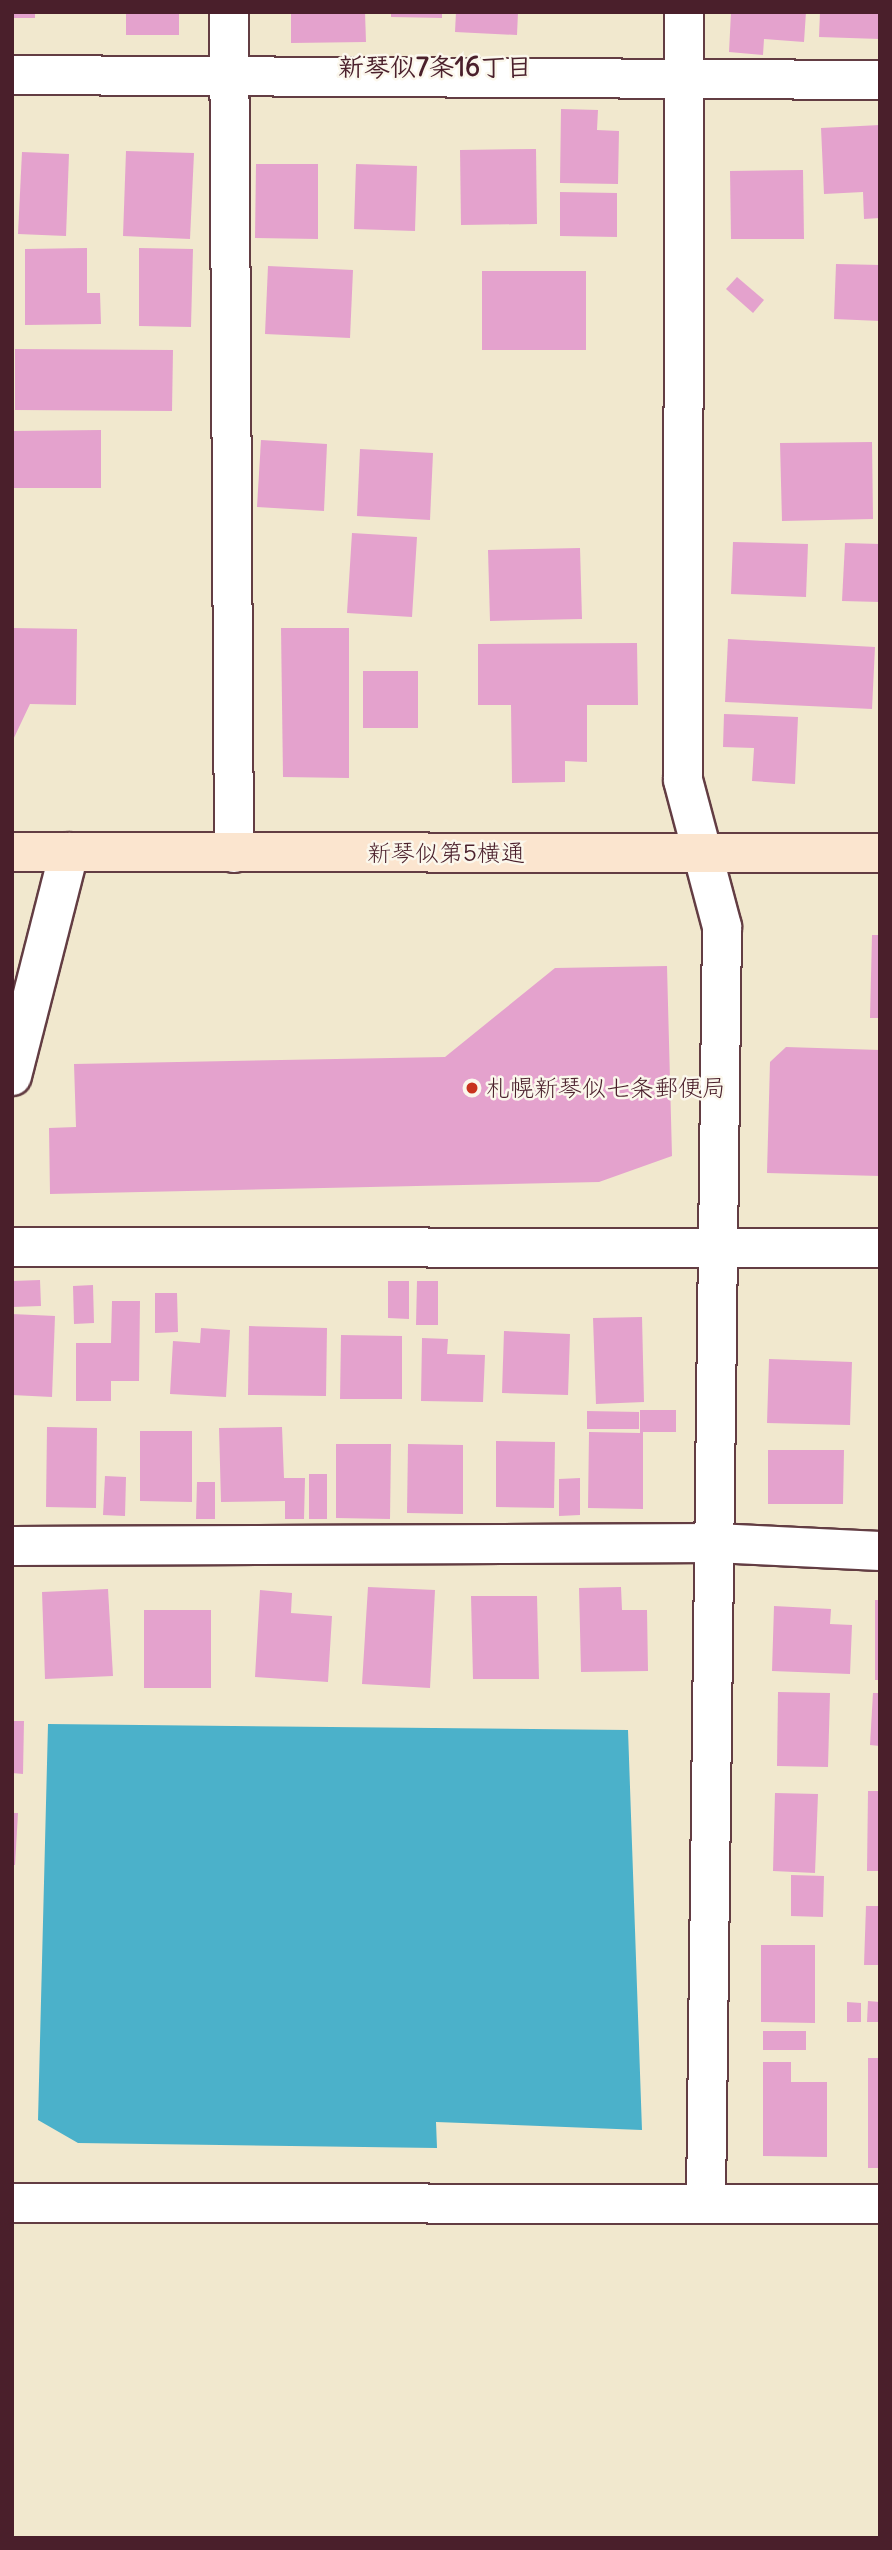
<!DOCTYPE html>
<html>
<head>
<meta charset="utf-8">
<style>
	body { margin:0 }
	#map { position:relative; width:892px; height:2550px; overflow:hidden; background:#f1e8ce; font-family:Delius,"Klee One",sans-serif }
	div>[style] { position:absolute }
	.water>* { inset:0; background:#4bb1ca }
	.building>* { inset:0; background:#e4a2cd }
	.roads { filter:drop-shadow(2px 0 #633d43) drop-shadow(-2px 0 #633d43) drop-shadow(0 2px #633d43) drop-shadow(0 -2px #633d43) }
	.street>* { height:38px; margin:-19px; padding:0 19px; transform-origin:19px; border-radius:19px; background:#fff }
	.secondary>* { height:38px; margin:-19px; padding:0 19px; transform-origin:19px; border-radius:19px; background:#fbe5cf }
	.dots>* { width:19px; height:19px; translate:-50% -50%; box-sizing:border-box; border:4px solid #fbf7ec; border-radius:50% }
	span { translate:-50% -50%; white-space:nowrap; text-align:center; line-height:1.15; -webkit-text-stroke:5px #fbf7ec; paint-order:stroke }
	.street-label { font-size:24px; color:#4a1f2b }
	.poi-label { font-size:24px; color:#4a1f2b }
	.left { translate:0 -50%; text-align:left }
	.neighbourhood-label { font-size:26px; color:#4a1f2b; font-weight:700 }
	.frame { position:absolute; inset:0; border:14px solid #4a1f2b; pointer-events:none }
</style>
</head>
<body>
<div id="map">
	<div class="water">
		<i style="clip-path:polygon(48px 1724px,628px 1730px,642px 2130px,436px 2122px,437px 2148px,78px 2143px,38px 2120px)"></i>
	</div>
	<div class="building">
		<i style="clip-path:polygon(12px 12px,35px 12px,35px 18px,12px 18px)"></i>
		<i style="clip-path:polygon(126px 12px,179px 12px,179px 35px,126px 35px)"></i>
		<i style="clip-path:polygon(291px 12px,365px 12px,366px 42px,291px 43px)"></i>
		<i style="clip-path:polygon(391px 12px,442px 12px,442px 18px,391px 17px)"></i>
		<i style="clip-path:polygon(456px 12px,518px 12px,517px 35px,455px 32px)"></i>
		<i style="clip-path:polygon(731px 12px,806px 12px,804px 42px,764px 39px,763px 55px,729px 52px)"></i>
		<i style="clip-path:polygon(820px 12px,880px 12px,880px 39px,819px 37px)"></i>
		<i style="clip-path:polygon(561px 109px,598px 110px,597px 130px,619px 131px,618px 184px,560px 183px)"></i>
		<i style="clip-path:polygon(880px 125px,880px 218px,864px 219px,863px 192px,824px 194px,821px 128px)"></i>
		<i style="clip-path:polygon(536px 149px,537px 224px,461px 225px,460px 150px)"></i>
		<i style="clip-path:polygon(126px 151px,194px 153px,190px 239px,123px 236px)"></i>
		<i style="clip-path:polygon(22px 152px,69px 154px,66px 236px,18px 234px)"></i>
		<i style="clip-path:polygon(256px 164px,318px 164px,318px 239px,255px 238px)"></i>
		<i style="clip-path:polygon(356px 164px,417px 166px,415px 231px,354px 229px)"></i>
		<i style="clip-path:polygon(803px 170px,804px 239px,731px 239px,730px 171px)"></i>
		<i style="clip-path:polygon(560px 192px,617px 193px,617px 237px,560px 236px)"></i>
		<i style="clip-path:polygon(87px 248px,87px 293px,100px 293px,101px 324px,25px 325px,25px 249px)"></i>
		<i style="clip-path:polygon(139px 248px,193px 249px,191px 327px,139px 326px)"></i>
		<i style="clip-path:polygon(836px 264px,880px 265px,880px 321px,834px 319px)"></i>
		<i style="clip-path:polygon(268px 266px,353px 270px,350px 338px,265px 334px)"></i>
		<i style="clip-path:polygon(482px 271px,586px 271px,586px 350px,482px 350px)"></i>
		<i style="clip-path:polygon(737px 277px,764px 300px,753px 313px,726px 289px)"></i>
		<i style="clip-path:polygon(15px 349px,173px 350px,172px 411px,15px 410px)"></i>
		<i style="clip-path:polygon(101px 430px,101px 488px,12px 488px,12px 431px)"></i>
		<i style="clip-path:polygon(261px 440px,327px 444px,324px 511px,257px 507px)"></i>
		<i style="clip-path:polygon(872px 442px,873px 519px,782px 521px,780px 443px)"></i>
		<i style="clip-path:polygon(360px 449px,433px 453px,430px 520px,357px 516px)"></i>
		<i style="clip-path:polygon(352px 533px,417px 537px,412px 617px,347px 613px)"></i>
		<i style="clip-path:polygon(733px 542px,808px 544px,806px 597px,731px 594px)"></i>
		<i style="clip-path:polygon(845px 543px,880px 544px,880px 602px,842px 601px)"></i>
		<i style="clip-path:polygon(580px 548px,582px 619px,490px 621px,488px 550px)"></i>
		<i style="clip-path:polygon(12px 628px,77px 629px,76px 705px,30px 704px,12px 742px)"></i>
		<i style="clip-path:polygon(281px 628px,349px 628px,349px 778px,283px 777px)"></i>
		<i style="clip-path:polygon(728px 639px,875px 647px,872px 709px,725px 702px)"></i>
		<i style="clip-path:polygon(637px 643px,638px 705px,587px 705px,587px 762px,565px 761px,565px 782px,512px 783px,511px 705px,478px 705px,478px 644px)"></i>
		<i style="clip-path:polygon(363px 671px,418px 671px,418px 728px,363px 728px)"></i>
		<i style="clip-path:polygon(724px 714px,798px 717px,795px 784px,752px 781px,754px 748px,723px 747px)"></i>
		<i style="clip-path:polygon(872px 935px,880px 935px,880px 1018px,870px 1018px)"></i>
		<i style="clip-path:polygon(667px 966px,672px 1156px,599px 1182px,50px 1194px,49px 1128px,76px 1127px,74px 1064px,445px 1057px,555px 968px)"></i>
		<i style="clip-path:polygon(786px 1047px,880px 1050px,880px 1176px,767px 1173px,770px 1062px)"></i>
		<i style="clip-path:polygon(40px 1280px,41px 1306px,12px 1307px,12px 1281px)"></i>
		<i style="clip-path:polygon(388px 1281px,409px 1281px,409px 1319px,388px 1318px)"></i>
		<i style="clip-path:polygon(417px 1281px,438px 1281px,438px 1325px,416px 1325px)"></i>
		<i style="clip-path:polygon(93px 1285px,94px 1323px,74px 1324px,73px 1286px)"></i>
		<i style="clip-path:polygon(155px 1293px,177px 1293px,178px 1332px,155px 1333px)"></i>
		<i style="clip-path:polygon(112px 1301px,140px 1301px,139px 1381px,111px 1381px,111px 1401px,76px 1401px,76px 1343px,111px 1343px)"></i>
		<i style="clip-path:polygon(12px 1314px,55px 1316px,52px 1397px,12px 1395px)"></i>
		<i style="clip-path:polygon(642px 1317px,644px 1402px,596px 1404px,593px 1318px)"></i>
		<i style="clip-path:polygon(249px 1326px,327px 1328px,326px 1396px,248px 1395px)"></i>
		<i style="clip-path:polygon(201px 1328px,230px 1330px,226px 1397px,170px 1394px,173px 1341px,200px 1343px)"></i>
		<i style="clip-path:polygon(504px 1331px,570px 1334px,568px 1395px,502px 1393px)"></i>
		<i style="clip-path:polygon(341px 1335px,402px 1336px,402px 1399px,340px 1399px)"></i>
		<i style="clip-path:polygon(422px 1338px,448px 1339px,447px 1354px,485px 1355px,483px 1402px,421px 1401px)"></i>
		<i style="clip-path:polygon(769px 1359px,852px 1362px,850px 1425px,767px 1423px)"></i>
		<i style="clip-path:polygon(640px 1410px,676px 1410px,676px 1432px,643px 1432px,643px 1509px,588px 1508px,589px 1432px,640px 1433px)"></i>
		<i style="clip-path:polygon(587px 1411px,639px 1412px,639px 1429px,587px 1429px)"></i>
		<i style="clip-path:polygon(47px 1427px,97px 1428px,96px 1508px,46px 1507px)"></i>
		<i style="clip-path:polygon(282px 1427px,284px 1478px,305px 1478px,304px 1519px,285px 1519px,285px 1501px,221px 1502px,219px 1428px)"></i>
		<i style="clip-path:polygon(140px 1431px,192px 1431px,192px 1502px,140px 1501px)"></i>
		<i style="clip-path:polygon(496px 1441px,555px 1442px,554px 1508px,496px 1507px)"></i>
		<i style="clip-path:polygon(336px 1444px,391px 1444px,390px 1519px,336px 1518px)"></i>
		<i style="clip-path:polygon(408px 1444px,463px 1445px,463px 1514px,407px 1513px)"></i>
		<i style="clip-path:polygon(768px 1450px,844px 1450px,843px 1504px,768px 1504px)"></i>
		<i style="clip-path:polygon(309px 1474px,327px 1474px,327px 1519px,309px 1519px)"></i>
		<i style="clip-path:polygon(105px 1476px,126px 1477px,125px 1516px,103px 1515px)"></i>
		<i style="clip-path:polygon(580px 1478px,580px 1515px,559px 1516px,559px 1479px)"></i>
		<i style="clip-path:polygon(197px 1482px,215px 1482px,215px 1519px,196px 1519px)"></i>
		<i style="clip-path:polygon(368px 1587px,435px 1590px,430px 1688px,362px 1684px)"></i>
		<i style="clip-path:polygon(621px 1587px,622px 1610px,647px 1610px,648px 1671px,581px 1672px,579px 1588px)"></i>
		<i style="clip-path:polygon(108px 1589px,113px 1676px,45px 1679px,42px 1592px)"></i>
		<i style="clip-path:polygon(260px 1590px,292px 1593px,291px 1613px,332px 1616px,328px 1682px,255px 1677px)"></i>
		<i style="clip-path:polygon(471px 1596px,537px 1596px,539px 1679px,473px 1679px)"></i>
		<i style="clip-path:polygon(875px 1600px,880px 1600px,880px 1680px,875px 1680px)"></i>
		<i style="clip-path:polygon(774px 1606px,831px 1609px,830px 1624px,852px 1625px,850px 1674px,772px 1671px)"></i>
		<i style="clip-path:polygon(144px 1610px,211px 1610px,211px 1688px,144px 1688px)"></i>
		<i style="clip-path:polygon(778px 1692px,830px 1693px,828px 1767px,777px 1766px)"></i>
		<i style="clip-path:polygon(873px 1693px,880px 1693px,880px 1746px,870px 1745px)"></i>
		<i style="clip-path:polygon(12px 1721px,24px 1721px,23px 1774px,12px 1773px)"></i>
		<i style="clip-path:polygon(868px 1791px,880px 1791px,880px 1871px,867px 1871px)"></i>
		<i style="clip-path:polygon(775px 1793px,818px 1794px,815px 1873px,773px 1871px)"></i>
		<i style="clip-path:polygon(12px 1813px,18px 1813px,15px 1865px,12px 1865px)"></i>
		<i style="clip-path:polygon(791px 1875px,824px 1876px,823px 1917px,791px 1916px)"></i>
		<i style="clip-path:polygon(866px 1906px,880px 1906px,880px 1965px,864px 1965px)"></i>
		<i style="clip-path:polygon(761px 1945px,815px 1945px,815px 2023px,761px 2022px)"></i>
		<i style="clip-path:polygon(868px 2001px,880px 2002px,880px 2022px,867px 2022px)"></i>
		<i style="clip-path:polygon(847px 2002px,861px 2003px,861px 2022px,847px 2022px)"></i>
		<i style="clip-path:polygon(763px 2031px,806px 2031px,806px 2050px,763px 2050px)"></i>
		<i style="clip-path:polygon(868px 2058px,880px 2058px,880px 2168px,868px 2168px)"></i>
		<i style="clip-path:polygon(763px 2062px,791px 2062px,791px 2082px,827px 2082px,827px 2157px,763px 2156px)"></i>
	</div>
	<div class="roads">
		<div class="street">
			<i style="left:229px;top:12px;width:841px;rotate:89.66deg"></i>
			<i style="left:684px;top:12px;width:768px;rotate:90.07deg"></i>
			<i style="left:683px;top:780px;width:152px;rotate:75.1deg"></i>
			<i style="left:722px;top:927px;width:1276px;rotate:90.72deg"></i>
			<i style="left:12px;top:75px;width:868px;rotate:0.33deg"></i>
			<i style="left:12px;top:1076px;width:231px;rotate:-75.7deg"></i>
			<i style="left:12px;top:1247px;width:868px;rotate:0.07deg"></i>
			<i style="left:12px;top:1546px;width:703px;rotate:-0.24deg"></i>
			<i style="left:715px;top:1543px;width:165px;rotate:2.8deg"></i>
			<i style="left:12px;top:2203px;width:868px;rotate:0.07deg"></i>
		</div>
		<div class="secondary">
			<i style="left:12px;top:852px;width:868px;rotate:0.07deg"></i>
		</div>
	</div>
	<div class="dots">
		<i style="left:472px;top:1088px;background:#c8321e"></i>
	</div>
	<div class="street-label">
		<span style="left:446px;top:853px">新琴似第5横通</span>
	</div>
	<div class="poi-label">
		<span class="left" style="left:486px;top:1088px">札幌新琴似七条郵便局</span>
	</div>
	<div class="neighbourhood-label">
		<span style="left:435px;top:67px">新琴似7条16丁目</span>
	</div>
	<div class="frame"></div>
</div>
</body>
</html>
